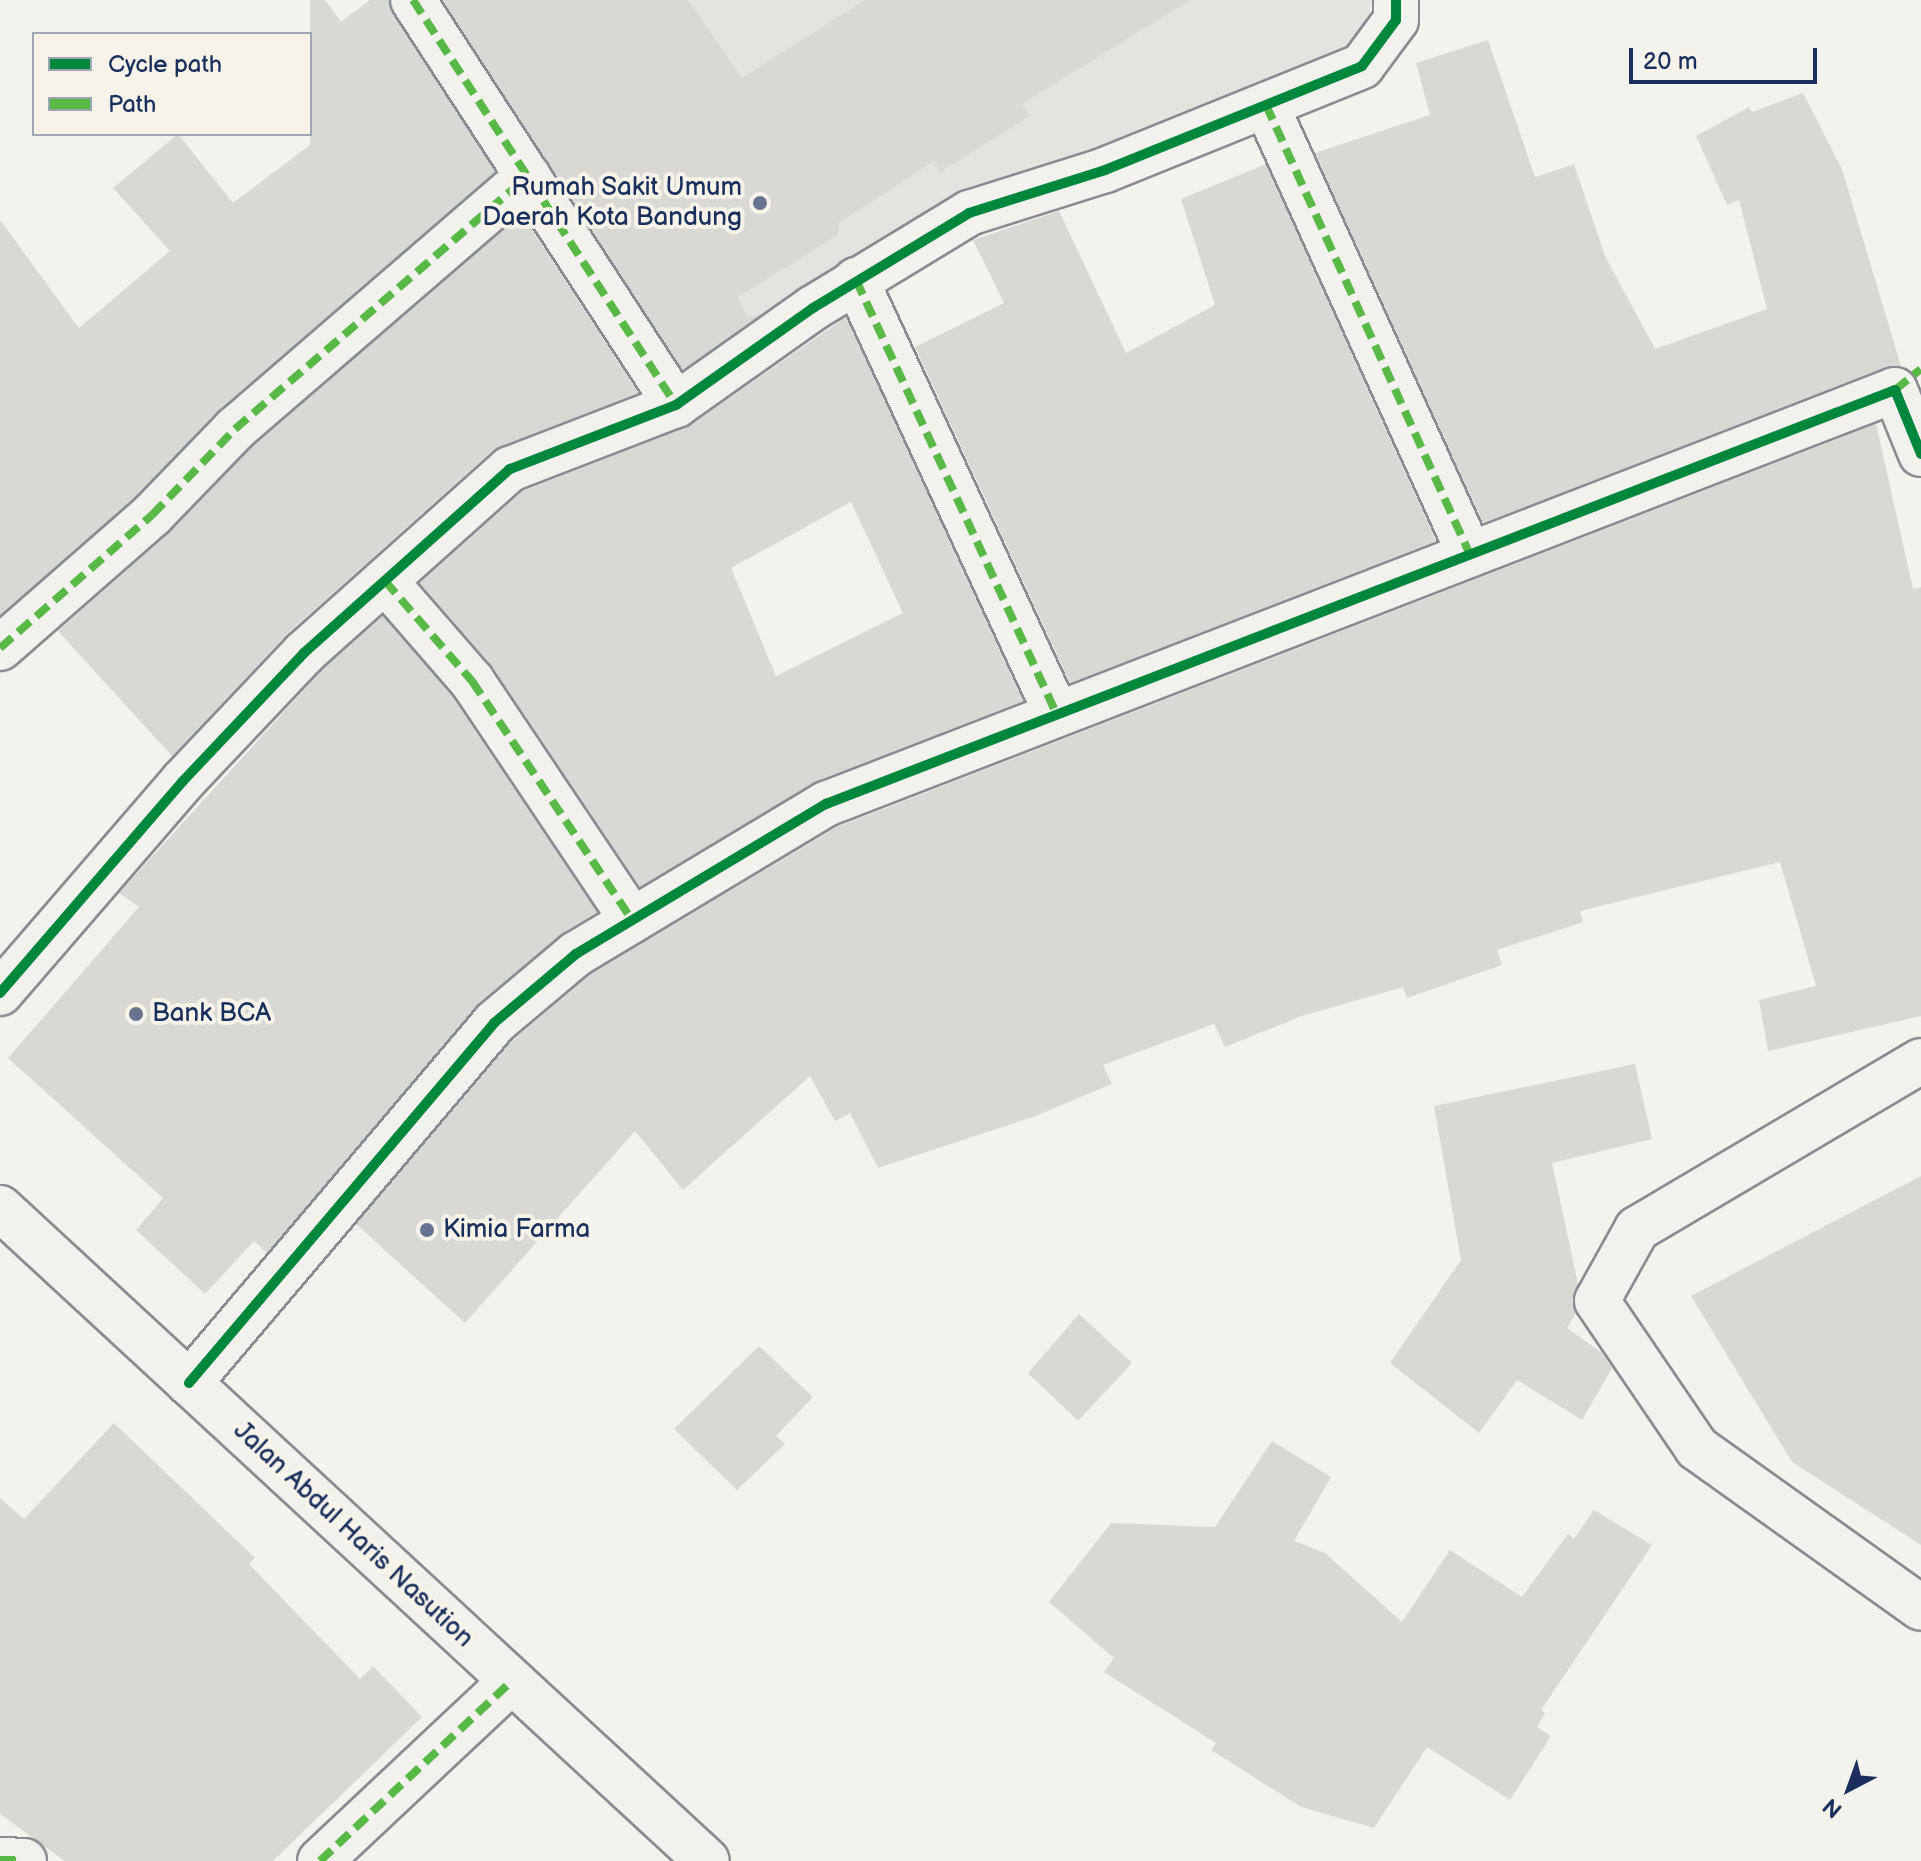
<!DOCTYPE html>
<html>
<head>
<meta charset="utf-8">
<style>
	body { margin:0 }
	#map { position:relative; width:1921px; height:1861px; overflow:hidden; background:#f4f2ec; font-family:"Balsamiq Sans",sans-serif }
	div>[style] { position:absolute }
	.built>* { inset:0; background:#e4e3df }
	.building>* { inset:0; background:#d8d8d5 }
	.roads { filter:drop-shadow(2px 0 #898c92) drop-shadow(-2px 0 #898c92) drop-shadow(0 2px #898c92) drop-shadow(0 -2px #898c92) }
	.minor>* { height:44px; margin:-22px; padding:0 22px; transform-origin:22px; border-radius:22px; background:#f2f1ed }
	.highway>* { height:44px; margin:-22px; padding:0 22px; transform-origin:22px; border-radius:22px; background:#f2f1ed }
	.quiet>* { height:8px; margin-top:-4px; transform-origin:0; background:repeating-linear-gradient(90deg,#58b947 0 16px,transparent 0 24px) }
	.cycleway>* { height:10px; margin:-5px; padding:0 5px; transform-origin:5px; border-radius:5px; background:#00873e }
	.dots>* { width:22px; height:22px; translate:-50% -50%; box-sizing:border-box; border:4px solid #f7f3e8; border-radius:50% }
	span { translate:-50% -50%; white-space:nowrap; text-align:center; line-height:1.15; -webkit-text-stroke:8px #f7f3e8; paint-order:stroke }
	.poi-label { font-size:26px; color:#1b2f5e }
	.right { translate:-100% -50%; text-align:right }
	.left { translate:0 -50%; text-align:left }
	.street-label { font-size:26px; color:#1b2f5e }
	.legend { position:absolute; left:32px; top:32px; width:280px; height:104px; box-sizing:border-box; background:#f7f3e8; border:2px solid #9fa5b1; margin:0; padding:10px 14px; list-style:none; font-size:24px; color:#1b2f5e }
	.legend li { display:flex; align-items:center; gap:16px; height:40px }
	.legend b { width:40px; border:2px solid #9fa5b1 }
	.north { position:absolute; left:1809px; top:1749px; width:80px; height:80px; -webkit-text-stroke:6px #f7f3e8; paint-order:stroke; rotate:221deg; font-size:22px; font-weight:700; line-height:32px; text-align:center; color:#1b2f5e }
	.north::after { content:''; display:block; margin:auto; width:28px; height:36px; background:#1b2f5e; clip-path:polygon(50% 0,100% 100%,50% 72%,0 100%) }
	.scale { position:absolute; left:1629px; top:48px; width:188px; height:36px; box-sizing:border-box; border:4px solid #1b2f5e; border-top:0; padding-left:10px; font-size:24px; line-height:28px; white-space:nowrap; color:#1b2f5e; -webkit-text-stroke:6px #f7f3e8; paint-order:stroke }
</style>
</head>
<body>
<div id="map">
	<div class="built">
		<i style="clip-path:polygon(424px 0,1372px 0,1364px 44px,1133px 140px,681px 394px)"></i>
	</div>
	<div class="building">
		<i style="clip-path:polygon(310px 0,325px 0,341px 22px,370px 0,388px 0,495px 172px,219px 410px,135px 497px,0 615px,0 220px,79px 328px,170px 251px,113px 188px,178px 134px,233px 203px,310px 145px)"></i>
		<i style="clip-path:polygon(443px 0,688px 0,742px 78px,865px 0,1190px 0,1022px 104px,1030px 116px,940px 172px,934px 161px,839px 223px,838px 235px,738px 297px,748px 318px,761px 314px,683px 370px)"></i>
		<i style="clip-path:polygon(1488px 40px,1535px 177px,1574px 164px,1605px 256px,1655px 349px,1767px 309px,1739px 200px,1727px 205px,1696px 136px,1749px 107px,1752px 112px,1803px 93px,1842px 169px,1901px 366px,1886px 367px,1483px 523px,1315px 153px,1430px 115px,1416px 63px)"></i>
		<i style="clip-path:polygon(1266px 164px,1436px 541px,1070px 683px,915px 347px,1004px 303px,973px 240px,1059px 211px,1126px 353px,1215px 305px,1181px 199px)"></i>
		<i style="clip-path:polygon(522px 214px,638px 393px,493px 450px,287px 634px,172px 756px,58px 631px,168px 534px,252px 447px)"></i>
		<i style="clip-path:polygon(evenodd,846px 317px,1023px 701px,817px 781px,640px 887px,493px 667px,420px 583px,523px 491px,689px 426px,846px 317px,851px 502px,903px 613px,776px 676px,731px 568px,851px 502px)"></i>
		<i style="clip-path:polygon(1876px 424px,1913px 589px,1921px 587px,1921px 1016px,1768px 1051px,1759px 1000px,1816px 986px,1780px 862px,1580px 911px,1583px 922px,1497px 950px,1502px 965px,1407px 998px,1403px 987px,1302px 1016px,1225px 1047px,1214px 1024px,1103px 1065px,1112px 1084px,1033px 1117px,878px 1168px,850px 1113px,835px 1121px,810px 1076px,683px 1190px,635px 1131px,465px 1323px,356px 1224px,512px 1041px,591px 974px,837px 827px)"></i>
		<i style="clip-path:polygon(383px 616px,452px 696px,597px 912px,560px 935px,478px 1004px,267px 1253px,254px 1241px,205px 1294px,136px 1230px,163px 1198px,8px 1058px,139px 907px,119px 893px,321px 671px)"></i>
		<i style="clip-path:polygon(1635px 1064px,1652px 1139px,1552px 1163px,1578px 1284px,1572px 1301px,1576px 1313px,1567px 1328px,1601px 1352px,1612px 1368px,1582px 1420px,1517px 1380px,1479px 1433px,1390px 1363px,1461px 1260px,1434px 1106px)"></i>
		<i style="clip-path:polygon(1921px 1176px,1921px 1545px,1792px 1462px,1691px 1296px)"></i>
		<i style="clip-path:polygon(1079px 1314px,1132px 1363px,1078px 1421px,1028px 1373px)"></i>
		<i style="clip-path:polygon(759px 1346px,813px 1397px,776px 1436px,785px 1444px,737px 1490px,674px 1429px)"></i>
		<i style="clip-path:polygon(114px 1423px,255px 1558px,249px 1564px,360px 1679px,373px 1666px,422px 1717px,273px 1861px,65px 1861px,0 1814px,0 1498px,24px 1519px)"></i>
		<i style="clip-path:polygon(1272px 1441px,1331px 1477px,1294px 1541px,1325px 1553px,1402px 1622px,1450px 1550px,1522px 1597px,1568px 1534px,1574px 1539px,1594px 1510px,1652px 1545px,1541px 1710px,1545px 1713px,1537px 1727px,1551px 1736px,1510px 1800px,1427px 1747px,1374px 1828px,1301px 1807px,1211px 1750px,1216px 1743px,1104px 1672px,1114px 1658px,1049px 1602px,1111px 1523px,1215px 1527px)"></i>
	</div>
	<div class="roads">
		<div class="minor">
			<i style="left:413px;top:0;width:483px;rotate:57deg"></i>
			<i style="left:1266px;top:105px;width:491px;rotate:65.6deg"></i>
			<i style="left:856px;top:280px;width:477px;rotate:65.2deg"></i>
			<i style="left:385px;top:581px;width:133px;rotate:49deg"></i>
			<i style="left:472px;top:681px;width:288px;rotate:56.2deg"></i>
			<i style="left:0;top:648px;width:202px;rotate:-41.2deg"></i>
			<i style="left:152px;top:515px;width:120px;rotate:-46deg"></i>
			<i style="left:235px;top:429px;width:387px;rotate:-40.8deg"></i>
			<i style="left:0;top:993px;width:280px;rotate:-49.2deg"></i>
			<i style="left:183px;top:781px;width:176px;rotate:-46.6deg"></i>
			<i style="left:304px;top:653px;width:276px;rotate:-41.8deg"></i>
			<i style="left:510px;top:469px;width:178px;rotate:-21.1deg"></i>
			<i style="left:676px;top:405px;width:168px;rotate:-35.3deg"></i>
			<i style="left:813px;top:308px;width:183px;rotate:-31.3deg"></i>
			<i style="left:969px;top:213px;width:143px;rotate:-17.5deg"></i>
			<i style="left:1105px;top:170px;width:277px;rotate:-22deg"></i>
			<i style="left:1362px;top:66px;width:57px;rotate:-53.5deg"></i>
			<i style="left:1396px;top:20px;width:20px;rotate:-90deg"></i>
			<i style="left:1921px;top:1061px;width:330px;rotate:149.4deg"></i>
			<i style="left:1637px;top:1229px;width:82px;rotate:119.1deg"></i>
			<i style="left:1597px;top:1301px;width:178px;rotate:55.8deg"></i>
			<i style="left:1697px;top:1448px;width:275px;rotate:35.5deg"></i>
			<i style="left:189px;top:1383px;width:472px;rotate:-49.7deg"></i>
			<i style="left:494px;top:1023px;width:107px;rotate:-40.1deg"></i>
			<i style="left:576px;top:954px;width:292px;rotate:-31deg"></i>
			<i style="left:826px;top:804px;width:1146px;rotate:-21.17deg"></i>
			<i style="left:1895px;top:390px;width:69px;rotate:67.9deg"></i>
			<i style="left:0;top:1860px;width:24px;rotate:2deg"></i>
			<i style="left:320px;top:1861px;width:263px;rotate:-43.2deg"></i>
		</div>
		<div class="highway">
			<i style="left:0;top:1208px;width:962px;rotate:42.73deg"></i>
		</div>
	</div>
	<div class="quiet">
		<i style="left:413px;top:0;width:483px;rotate:57deg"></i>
		<i style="left:1266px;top:105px;width:491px;rotate:65.6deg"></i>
		<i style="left:856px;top:280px;width:477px;rotate:65.2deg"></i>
		<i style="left:1895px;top:390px;width:33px;rotate:-39deg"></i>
		<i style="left:385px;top:581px;width:133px;rotate:49deg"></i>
		<i style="left:472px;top:681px;width:288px;rotate:56.2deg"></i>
		<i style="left:0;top:648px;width:202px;rotate:-41.2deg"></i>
		<i style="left:152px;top:515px;width:120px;rotate:-46deg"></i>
		<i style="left:235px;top:429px;width:387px;rotate:-40.8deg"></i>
		<i style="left:0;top:1860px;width:24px;rotate:2deg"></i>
		<i style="left:320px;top:1861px;width:263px;rotate:-43.2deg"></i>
	</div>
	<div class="cycleway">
		<i style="left:0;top:993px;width:280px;rotate:-49.2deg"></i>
		<i style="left:183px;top:781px;width:176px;rotate:-46.6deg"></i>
		<i style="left:304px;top:653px;width:276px;rotate:-41.8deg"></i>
		<i style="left:510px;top:469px;width:178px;rotate:-21.1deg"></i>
		<i style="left:676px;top:405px;width:168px;rotate:-35.3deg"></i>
		<i style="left:813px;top:308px;width:183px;rotate:-31.3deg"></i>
		<i style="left:969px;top:213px;width:143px;rotate:-17.5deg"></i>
		<i style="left:1105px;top:170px;width:277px;rotate:-22deg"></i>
		<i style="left:1362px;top:66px;width:57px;rotate:-53.5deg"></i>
		<i style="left:1396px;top:20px;width:20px;rotate:-90deg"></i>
		<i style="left:189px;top:1383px;width:472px;rotate:-49.7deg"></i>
		<i style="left:494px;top:1023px;width:107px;rotate:-40.1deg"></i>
		<i style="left:576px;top:954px;width:292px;rotate:-31deg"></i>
		<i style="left:826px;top:804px;width:1146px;rotate:-21.17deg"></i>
		<i style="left:1895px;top:390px;width:69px;rotate:67.9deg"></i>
	</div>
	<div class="dots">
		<i style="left:760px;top:203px;background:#677390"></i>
		<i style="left:136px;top:1014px;background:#677390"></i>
		<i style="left:427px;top:1230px;background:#677390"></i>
	</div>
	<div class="poi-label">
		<span class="right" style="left:742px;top:203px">Rumah Sakit Umum<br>Daerah Kota Bandung</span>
		<span class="left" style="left:152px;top:1014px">Bank BCA</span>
		<span class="left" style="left:443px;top:1230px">Kimia Farma</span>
	</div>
	<div class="street-label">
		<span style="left:353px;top:1535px;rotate:43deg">Jalan Abdul Haris Nasution</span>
	</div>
	<ul class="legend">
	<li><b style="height:10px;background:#00873e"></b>Cycle path</li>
	<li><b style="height:10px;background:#58b947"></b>Path</li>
	</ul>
	<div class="north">N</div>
	<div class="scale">20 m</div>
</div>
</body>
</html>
